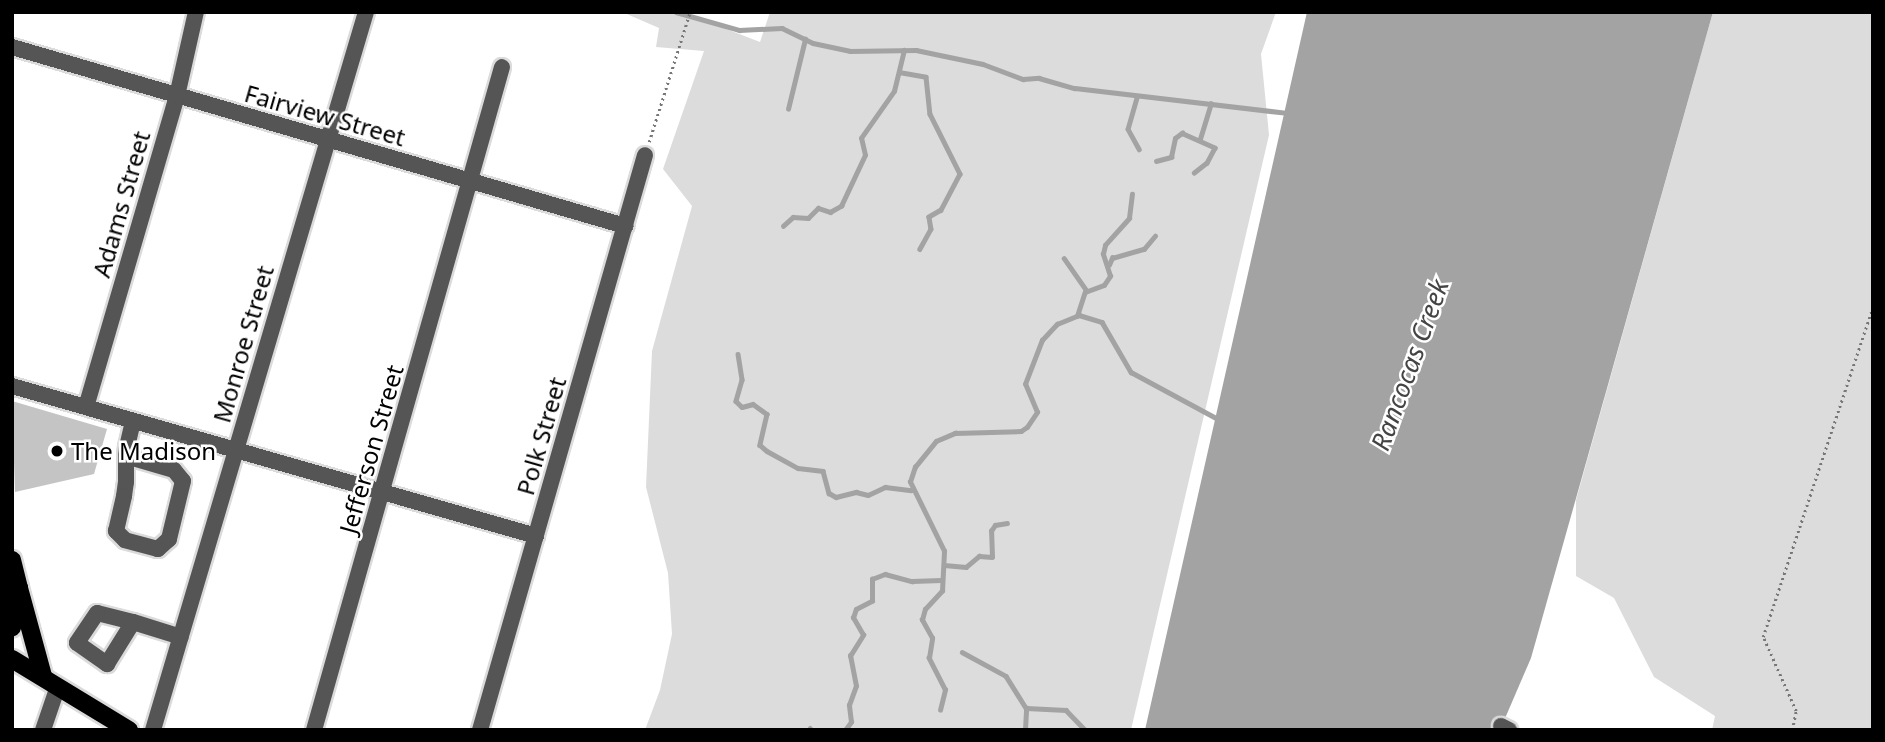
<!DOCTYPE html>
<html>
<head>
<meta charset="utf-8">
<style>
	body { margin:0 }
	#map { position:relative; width:1885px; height:742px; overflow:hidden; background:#fff; font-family:"Noto Sans",sans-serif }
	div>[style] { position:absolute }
	.green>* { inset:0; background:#dcdcdc }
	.water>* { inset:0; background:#a3a3a3 }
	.stream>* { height:4.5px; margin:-2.25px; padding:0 2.25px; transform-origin:2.25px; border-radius:2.25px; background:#a3a3a3 }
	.building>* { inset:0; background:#c4c4c4 }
	.path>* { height:2.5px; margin-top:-1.25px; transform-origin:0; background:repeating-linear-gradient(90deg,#777 0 2px,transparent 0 5.5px) }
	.roads { filter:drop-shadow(2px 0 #dbdbdb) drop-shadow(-2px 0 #dbdbdb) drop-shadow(0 2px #dbdbdb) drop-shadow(0 -2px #dbdbdb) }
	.minor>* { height:16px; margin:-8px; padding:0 8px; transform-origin:8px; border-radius:8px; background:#555 }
	.major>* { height:18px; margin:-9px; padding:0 9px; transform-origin:9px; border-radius:9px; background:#000 }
	.dots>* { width:19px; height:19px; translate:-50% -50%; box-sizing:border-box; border:4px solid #fff; border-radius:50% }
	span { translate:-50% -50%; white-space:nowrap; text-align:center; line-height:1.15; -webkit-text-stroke:5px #fff; paint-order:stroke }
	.street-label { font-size:24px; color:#000 }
	.poi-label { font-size:24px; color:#000 }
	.left { translate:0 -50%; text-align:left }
	.water-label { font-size:26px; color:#444; font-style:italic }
	.frame { position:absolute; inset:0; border:14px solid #000; pointer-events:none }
</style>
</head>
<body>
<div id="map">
	<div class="green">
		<i style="clip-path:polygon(622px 12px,682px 12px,760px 42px,770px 12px,1276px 12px,1261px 54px,1269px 135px,1131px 730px,645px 730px,660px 690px,672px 634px,668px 573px,646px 487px,652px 351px,692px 206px,663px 169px,704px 51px,656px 47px,659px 28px)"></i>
		<i style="clip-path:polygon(1713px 12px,1873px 12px,1873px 730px,1712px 730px,1715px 716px,1654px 677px,1614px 598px,1576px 576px,1576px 500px)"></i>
	</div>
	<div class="water">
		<i style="clip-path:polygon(1307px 12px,1713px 12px,1531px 658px,1500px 730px,1145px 730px)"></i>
	</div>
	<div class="stream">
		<i style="left:663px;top:12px;width:4px"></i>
		<i style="left:676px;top:12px;width:66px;rotate:15.9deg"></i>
		<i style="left:739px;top:30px;width:43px;rotate:-2.7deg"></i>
		<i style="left:782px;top:28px;width:34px;rotate:26deg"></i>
		<i style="left:813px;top:43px;width:38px;rotate:12deg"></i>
		<i style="left:850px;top:51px;width:66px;rotate:-0.9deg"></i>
		<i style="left:916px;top:50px;width:68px;rotate:11.8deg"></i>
		<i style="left:983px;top:64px;width:43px;rotate:20.6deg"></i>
		<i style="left:1023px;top:79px;width:16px;rotate:-4deg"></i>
		<i style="left:1039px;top:78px;width:37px;rotate:16deg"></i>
		<i style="left:1075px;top:88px;width:215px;rotate:6.7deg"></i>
		<i style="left:899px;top:72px;width:27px;rotate:10deg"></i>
		<i style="left:926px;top:77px;width:37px;rotate:84deg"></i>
		<i style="left:930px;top:114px;width:67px;rotate:63.4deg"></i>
		<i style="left:960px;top:174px;width:41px;rotate:117.8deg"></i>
		<i style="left:941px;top:210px;width:14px;rotate:150deg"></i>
		<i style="left:929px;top:217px;width:12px;rotate:81deg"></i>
		<i style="left:931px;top:229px;width:23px;rotate:119deg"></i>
		<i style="left:1137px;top:98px;width:32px;rotate:106deg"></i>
		<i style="left:1128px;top:129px;width:23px;rotate:61deg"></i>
		<i style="left:788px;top:109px;width:72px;rotate:-76.3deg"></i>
		<i style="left:1200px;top:139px;width:37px;rotate:-73deg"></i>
		<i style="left:1156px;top:161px;width:16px;rotate:-15deg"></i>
		<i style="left:1171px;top:157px;width:19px;rotate:-78deg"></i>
		<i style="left:1175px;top:138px;width:9px;rotate:-36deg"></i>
		<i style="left:1182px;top:133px;width:36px;rotate:24deg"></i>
		<i style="left:1215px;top:148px;width:17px;rotate:118deg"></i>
		<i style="left:1207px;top:163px;width:16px;rotate:142deg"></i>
		<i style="left:783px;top:226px;width:13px;rotate:-42deg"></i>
		<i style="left:793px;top:217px;width:15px;rotate:4deg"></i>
		<i style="left:808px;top:218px;width:14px;rotate:-45deg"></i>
		<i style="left:818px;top:208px;width:13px;rotate:18deg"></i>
		<i style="left:830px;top:212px;width:13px;rotate:-29deg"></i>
		<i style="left:841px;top:206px;width:56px;rotate:-64.8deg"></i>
		<i style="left:865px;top:155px;width:17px;rotate:-103deg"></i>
		<i style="left:861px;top:138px;width:57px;rotate:-54.9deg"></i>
		<i style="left:894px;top:91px;width:42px;rotate:-76.3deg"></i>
		<i style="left:1064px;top:258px;width:40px;rotate:55.1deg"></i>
		<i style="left:1109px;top:265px;width:8px;rotate:-67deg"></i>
		<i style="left:1112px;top:258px;width:33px;rotate:-16deg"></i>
		<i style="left:1144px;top:249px;width:17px;rotate:-50deg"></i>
		<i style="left:1077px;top:316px;width:25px;rotate:-72deg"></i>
		<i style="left:1085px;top:292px;width:20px;rotate:-20deg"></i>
		<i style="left:1104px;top:285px;width:11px;rotate:-56deg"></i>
		<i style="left:1110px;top:276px;width:23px;rotate:-108deg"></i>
		<i style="left:1103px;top:254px;width:9px;rotate:-77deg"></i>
		<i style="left:1105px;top:245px;width:36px;rotate:-48deg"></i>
		<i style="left:1129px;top:218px;width:24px;rotate:-83deg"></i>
		<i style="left:738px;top:354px;width:26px;rotate:81deg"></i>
		<i style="left:742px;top:380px;width:22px;rotate:106deg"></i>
		<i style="left:736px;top:401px;width:8px;rotate:45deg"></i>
		<i style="left:742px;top:407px;width:11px;rotate:-15deg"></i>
		<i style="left:753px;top:404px;width:17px;rotate:36deg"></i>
		<i style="left:767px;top:414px;width:32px;rotate:103deg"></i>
		<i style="left:760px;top:445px;width:9px;rotate:41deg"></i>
		<i style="left:767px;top:451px;width:35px;rotate:29deg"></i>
		<i style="left:798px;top:468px;width:25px;rotate:7deg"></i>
		<i style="left:823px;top:471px;width:23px;rotate:75deg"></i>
		<i style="left:829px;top:493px;width:8px;rotate:30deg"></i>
		<i style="left:836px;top:497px;width:21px;rotate:-14deg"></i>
		<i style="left:856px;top:492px;width:12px;rotate:14deg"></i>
		<i style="left:868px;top:495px;width:19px;rotate:-25deg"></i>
		<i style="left:885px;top:487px;width:26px;rotate:7deg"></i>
		<i style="left:944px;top:565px;width:22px;rotate:5deg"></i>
		<i style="left:966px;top:567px;width:17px;rotate:-40deg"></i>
		<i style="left:979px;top:556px;width:13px;rotate:4deg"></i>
		<i style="left:992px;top:557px;width:26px;rotate:-92deg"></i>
		<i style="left:991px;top:531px;width:7px;rotate:-56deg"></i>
		<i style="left:995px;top:525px;width:12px;rotate:-9deg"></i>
		<i style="left:962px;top:652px;width:50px;rotate:28.6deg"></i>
		<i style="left:1006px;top:676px;width:38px;rotate:58deg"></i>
		<i style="left:1026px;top:708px;width:40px;rotate:2.9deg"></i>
		<i style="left:1066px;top:710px;width:28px;rotate:46deg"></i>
		<i style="left:940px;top:710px;width:21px;rotate:-76deg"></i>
		<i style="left:945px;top:690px;width:36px;rotate:-117deg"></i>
		<i style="left:929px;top:658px;width:20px;rotate:-81deg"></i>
		<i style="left:932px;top:638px;width:21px;rotate:-119deg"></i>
		<i style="left:922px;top:620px;width:11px;rotate:-75deg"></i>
		<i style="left:925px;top:609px;width:25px;rotate:-47deg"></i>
		<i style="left:942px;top:591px;width:40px;rotate:-87.1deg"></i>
		<i style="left:944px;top:551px;width:77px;rotate:-116.2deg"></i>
		<i style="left:910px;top:482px;width:16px;rotate:-72deg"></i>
		<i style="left:915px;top:467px;width:33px;rotate:-51deg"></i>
		<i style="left:936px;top:441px;width:21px;rotate:-23deg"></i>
		<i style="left:955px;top:433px;width:66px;rotate:-1.7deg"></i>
		<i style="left:1021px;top:431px;width:7px;rotate:-34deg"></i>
		<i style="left:1027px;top:427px;width:18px;rotate:-56deg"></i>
		<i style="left:1037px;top:412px;width:30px;rotate:-113deg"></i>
		<i style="left:1025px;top:384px;width:47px;rotate:-68.9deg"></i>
		<i style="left:1042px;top:340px;width:22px;rotate:-47deg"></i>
		<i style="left:1057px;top:324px;width:24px;rotate:-22deg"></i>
		<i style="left:1079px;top:315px;width:24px;rotate:17deg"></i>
		<i style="left:1102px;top:322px;width:58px;rotate:59.9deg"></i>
		<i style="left:1131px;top:372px;width:99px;rotate:28.4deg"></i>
		<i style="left:810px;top:728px;width:3px;rotate:45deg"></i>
		<i style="left:845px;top:730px;width:10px;rotate:-53deg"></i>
		<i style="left:851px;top:722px;width:17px;rotate:-97deg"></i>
		<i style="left:849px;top:705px;width:20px;rotate:-70deg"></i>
		<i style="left:856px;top:686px;width:31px;rotate:-101deg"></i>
		<i style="left:850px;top:656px;width:25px;rotate:-58deg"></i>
		<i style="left:863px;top:635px;width:20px;rotate:-120deg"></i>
		<i style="left:853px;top:618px;width:9px;rotate:-72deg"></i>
		<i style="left:856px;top:609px;width:18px;rotate:-27deg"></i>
		<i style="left:872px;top:601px;width:22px;rotate:-90deg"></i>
		<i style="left:872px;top:579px;width:14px;rotate:-21deg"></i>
		<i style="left:885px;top:574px;width:28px;rotate:15deg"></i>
		<i style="left:912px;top:581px;width:29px;rotate:-2deg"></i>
		<i style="left:1025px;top:730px;width:22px;rotate:-87deg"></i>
	</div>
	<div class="building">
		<i style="clip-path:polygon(12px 401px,107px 429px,94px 474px,15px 492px)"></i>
	</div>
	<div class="path">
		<i style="left:649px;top:142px;width:136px;rotate:-72.5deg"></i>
		<i style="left:1792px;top:730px;width:19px;rotate:-78deg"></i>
		<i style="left:1796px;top:711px;width:81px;rotate:-114deg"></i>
		<i style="left:1763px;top:637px;width:348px;rotate:-71.6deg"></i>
	</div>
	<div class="roads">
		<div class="minor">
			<i style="left:12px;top:47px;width:639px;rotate:16.28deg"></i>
			<i style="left:12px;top:386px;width:545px;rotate:15.97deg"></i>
			<i style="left:86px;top:407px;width:324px;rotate:-73.7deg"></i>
			<i style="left:177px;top:96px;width:86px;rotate:-77.3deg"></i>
			<i style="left:126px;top:456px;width:50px;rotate:16.3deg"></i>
			<i style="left:174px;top:470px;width:14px;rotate:51deg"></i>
			<i style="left:183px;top:481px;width:60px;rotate:103.6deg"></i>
			<i style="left:169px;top:539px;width:15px;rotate:138deg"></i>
			<i style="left:158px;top:549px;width:34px;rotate:-165deg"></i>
			<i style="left:125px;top:540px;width:13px;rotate:-135deg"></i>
			<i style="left:116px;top:531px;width:36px;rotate:-77deg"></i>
			<i style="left:124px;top:496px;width:14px;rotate:-82deg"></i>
			<i style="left:126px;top:482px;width:26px;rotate:-90deg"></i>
			<i style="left:126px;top:456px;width:9px;rotate:-84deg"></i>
			<i style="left:127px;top:447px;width:27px;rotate:-77deg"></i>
			<i style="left:133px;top:622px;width:37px;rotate:-166deg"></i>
			<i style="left:97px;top:613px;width:36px;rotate:124deg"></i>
			<i style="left:77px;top:643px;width:37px;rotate:35deg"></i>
			<i style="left:107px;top:664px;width:49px;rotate:-58.2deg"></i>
			<i style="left:133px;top:622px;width:50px;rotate:17.4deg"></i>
			<i style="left:1501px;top:726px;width:9px;rotate:27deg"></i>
			<i style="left:43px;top:730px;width:46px;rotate:-71.2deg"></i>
			<i style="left:153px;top:730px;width:749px;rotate:-73.48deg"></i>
			<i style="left:314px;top:730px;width:689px;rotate:-74.17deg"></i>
			<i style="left:480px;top:730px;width:598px;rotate:-73.99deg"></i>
		</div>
		<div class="major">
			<i style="left:12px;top:560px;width:29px;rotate:76deg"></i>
			<i style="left:19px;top:588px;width:40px;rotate:100deg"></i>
			<i style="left:19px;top:588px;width:91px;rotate:74.7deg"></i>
			<i style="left:12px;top:659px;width:137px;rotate:31.3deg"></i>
		</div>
	</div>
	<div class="dots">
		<i style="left:57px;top:451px;background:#000"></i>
	</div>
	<div class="street-label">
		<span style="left:325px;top:115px;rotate:16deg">Fairview Street</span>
		<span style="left:121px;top:204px;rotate:-74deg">Adams Street</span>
		<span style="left:243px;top:344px;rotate:-74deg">Monroe Street</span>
		<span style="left:541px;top:436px;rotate:-74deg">Polk Street</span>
		<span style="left:371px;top:449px;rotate:-74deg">Jefferson Street</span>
	</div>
	<div class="poi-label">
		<span class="left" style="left:71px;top:451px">The Madison</span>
	</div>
	<div class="water-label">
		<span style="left:1410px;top:365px;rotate:-70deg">Rancocas Creek</span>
	</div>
	<div class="frame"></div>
</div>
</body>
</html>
